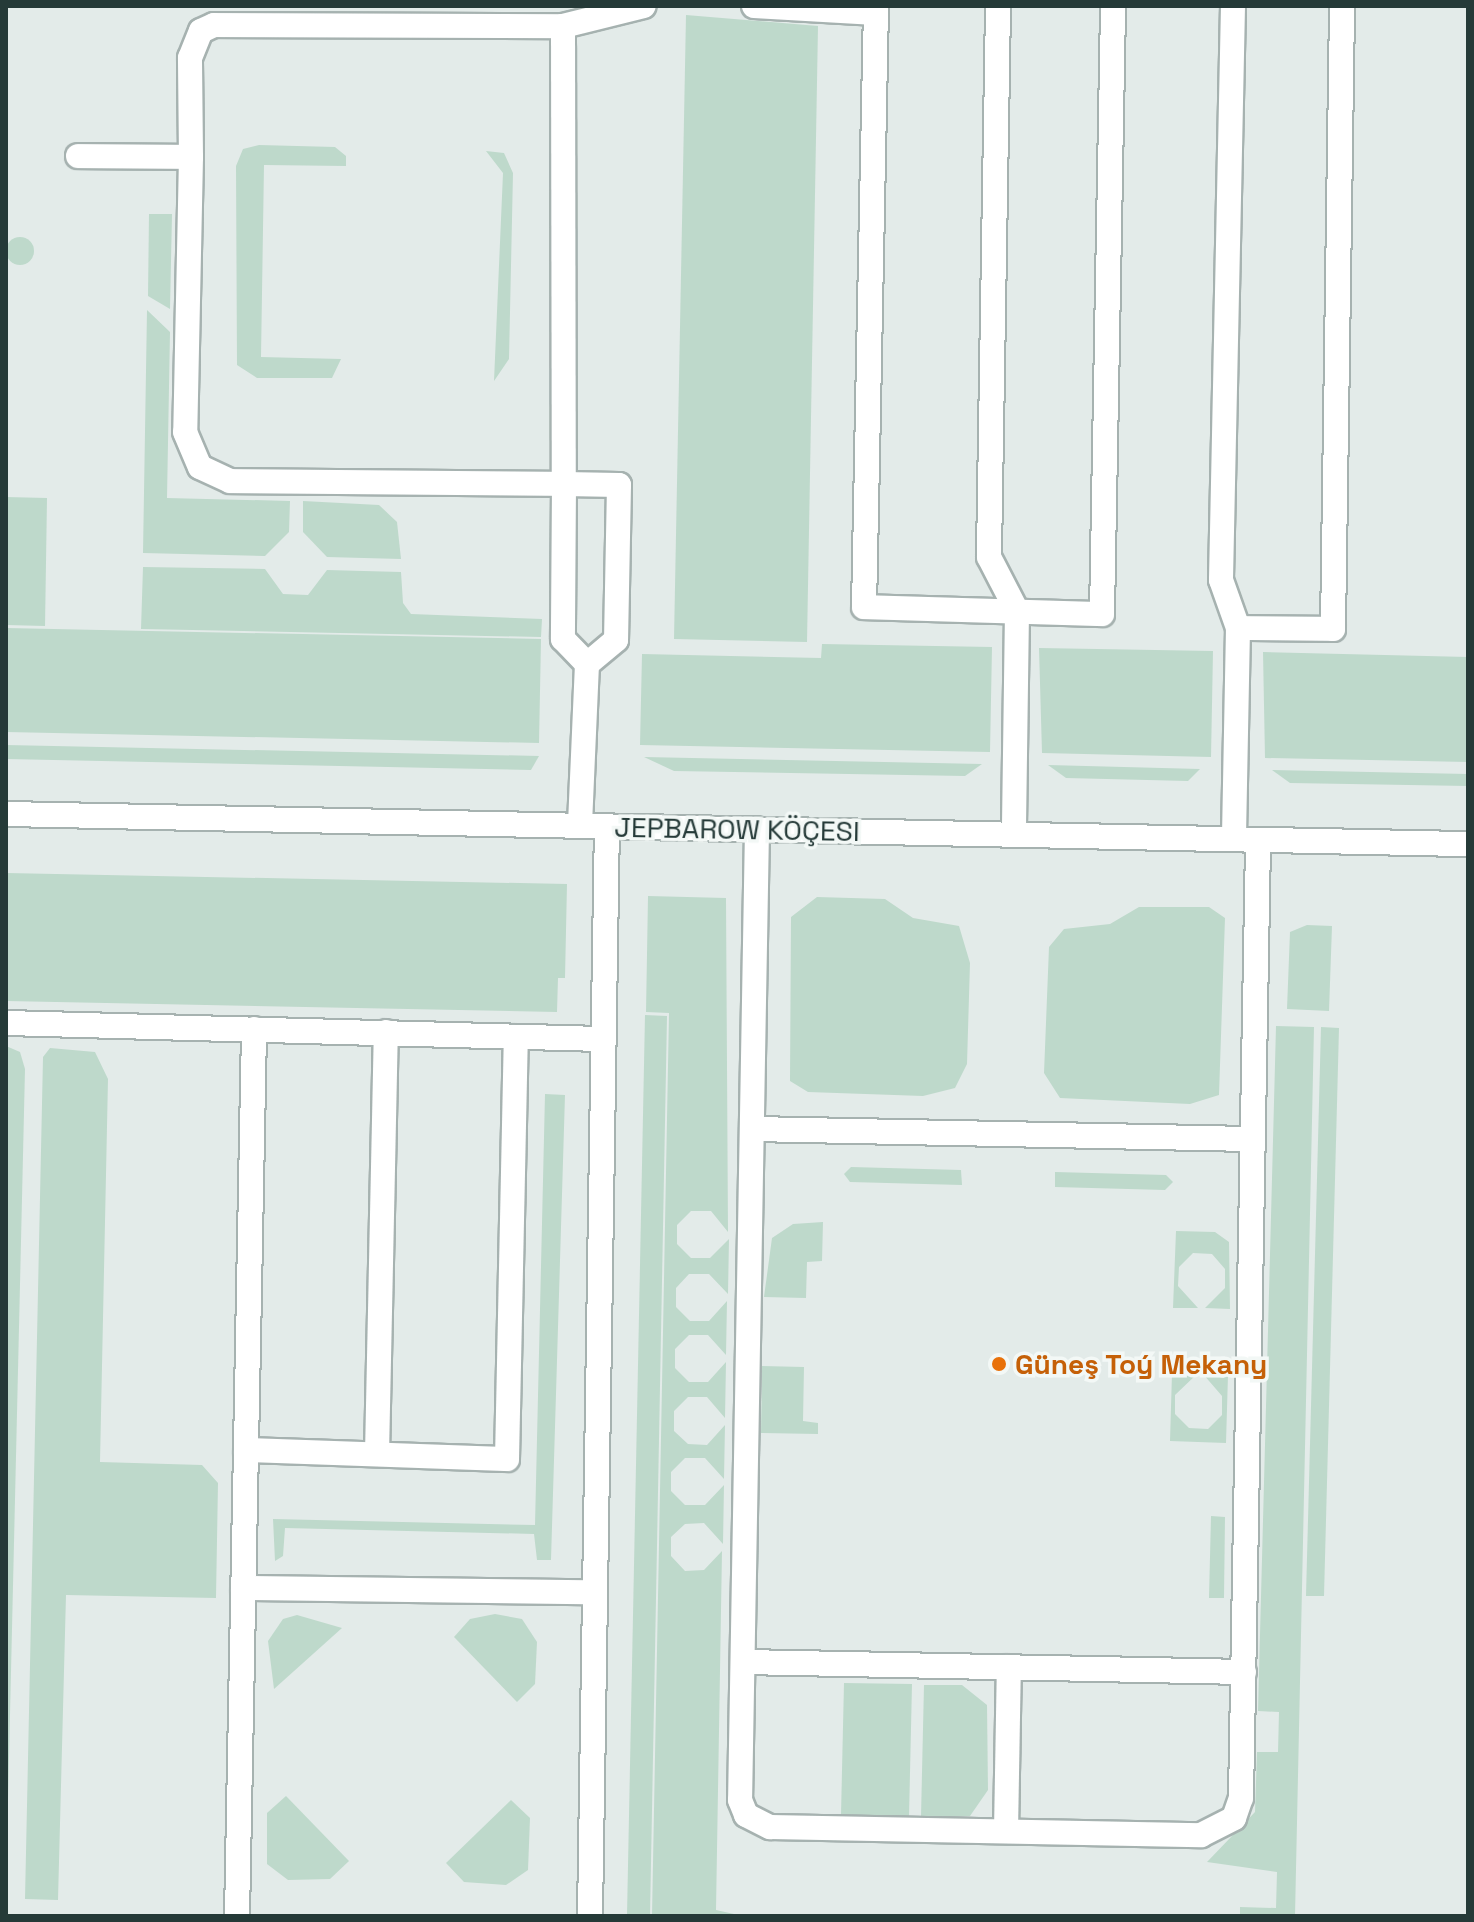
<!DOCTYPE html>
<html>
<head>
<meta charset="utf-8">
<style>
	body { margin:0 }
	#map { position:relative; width:1474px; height:1922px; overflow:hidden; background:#e3ebe9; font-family:"Space Grotesk",sans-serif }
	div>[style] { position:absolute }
	.green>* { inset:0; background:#bed9cb }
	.round { border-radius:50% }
	.roads { filter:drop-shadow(2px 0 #a6b2b0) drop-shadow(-2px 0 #a6b2b0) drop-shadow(0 2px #a6b2b0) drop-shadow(0 -2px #a6b2b0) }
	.minor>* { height:24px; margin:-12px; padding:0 12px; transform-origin:12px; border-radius:12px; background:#fff }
	.dots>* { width:22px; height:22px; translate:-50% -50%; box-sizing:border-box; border:4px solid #f3f8f6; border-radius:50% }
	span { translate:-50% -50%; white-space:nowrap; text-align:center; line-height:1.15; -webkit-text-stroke:7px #f3f8f6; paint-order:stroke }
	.street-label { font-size:28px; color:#253a38 }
	.food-label { font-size:28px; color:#c56008; font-weight:700 }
	.left { translate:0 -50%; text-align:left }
	.frame { position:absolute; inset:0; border:8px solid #253a38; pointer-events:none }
</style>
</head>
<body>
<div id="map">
	<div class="green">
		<i style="clip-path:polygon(686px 15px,818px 26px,807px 642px,674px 639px)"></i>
		<i style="clip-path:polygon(259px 145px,335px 147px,346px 156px,346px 166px,264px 165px,261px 357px,341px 359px,332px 378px,257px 378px,237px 365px,236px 166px,243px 149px)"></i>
		<i style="clip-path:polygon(486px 151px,504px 153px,513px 173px,509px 359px,494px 381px,503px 173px)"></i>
		<i style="clip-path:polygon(149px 214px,172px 214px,170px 309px,148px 296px)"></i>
		<i class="round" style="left:6px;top:237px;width:28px;height:28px"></i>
		<i style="clip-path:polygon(147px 310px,170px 332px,167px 498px,290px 501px,289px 532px,265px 556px,143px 553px)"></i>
		<i style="clip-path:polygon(6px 497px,47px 498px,45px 626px,6px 625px)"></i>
		<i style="clip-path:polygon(303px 501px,379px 505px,397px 522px,401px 559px,327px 557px,303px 532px)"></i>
		<i style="clip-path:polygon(143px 567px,265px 569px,283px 594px,308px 595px,327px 570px,401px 572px,403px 603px,411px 614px,542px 619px,541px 637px,141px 629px)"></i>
		<i style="clip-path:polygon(6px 628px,541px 639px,539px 743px,6px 732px)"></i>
		<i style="clip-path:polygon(822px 644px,992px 647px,990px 752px,640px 745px,642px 654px,821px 658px)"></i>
		<i style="clip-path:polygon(1039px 648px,1213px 651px,1211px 757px,1042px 753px)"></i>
		<i style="clip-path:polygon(1263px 652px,1468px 657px,1468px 762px,1265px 758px)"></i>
		<i style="clip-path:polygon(6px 745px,539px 756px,531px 770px,6px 759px)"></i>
		<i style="clip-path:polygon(644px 757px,982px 764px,965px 776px,674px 771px)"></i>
		<i style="clip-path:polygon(1048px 765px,1200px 769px,1188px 781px,1066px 778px)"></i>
		<i style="clip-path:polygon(1272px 770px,1468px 774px,1468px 786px,1290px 783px)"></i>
		<i style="clip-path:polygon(6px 873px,567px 884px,565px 978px,558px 978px,557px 1012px,6px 1001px)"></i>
		<i style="clip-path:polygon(648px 896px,726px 898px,728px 1232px,711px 1211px,691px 1211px,677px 1225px,677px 1244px,691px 1258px,710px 1258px,729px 1239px,728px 1294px,709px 1274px,689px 1274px,676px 1288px,676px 1307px,690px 1321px,709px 1321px,727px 1301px,726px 1355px,708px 1335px,689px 1335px,675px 1349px,675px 1368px,689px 1382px,708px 1382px,726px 1362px,725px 1418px,707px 1397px,688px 1397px,674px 1411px,674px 1431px,688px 1444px,707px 1445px,725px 1425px,724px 1479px,705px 1458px,685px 1458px,671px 1472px,671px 1491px,685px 1505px,705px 1505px,724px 1485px,723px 1544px,704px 1523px,685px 1524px,671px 1537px,671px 1556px,685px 1571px,704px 1570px,722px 1551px,716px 1910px,743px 1916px,652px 1916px,669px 1013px,646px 1012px)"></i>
		<i style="clip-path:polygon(817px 897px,885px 899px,913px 918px,959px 926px,970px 963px,967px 1064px,955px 1088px,923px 1096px,808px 1092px,790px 1081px,791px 917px)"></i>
		<i style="clip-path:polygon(1139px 907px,1209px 907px,1225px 918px,1219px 1095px,1190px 1104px,1060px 1098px,1044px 1073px,1049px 947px,1064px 929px,1110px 924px)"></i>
		<i style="clip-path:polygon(1307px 925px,1332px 926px,1329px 1011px,1287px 1009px,1290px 932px)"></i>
		<i style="clip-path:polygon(645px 1015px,667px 1016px,650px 1916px,627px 1916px)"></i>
		<i style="clip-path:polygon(1276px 1026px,1314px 1027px,1295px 1916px,1240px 1916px,1240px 1907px,1276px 1908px,1277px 1872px,1207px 1862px,1255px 1812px,1257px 1752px,1278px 1752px,1279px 1712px,1258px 1711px)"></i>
		<i style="clip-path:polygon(1321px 1027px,1339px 1028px,1324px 1596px,1306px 1596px)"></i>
		<i style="clip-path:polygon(6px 1046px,20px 1052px,25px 1069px,6px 1887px)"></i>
		<i style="clip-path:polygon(50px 1048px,95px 1052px,108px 1079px,100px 1462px,202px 1465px,218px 1483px,216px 1598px,66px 1595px,58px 1900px,25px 1899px,43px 1057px)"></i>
		<i style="clip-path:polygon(545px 1094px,565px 1095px,551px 1560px,537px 1560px,534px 1534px,285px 1528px,283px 1556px,275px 1561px,273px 1519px,535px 1525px)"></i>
		<i style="clip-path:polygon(851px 1167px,961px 1170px,962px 1185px,850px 1182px,844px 1174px)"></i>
		<i style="clip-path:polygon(1055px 1172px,1166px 1175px,1173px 1182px,1165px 1190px,1055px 1187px)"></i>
		<i style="clip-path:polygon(823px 1222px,822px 1261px,807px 1262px,806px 1298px,764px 1297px,772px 1238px,793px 1224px)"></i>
		<i style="clip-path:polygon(1176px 1231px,1215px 1232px,1229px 1242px,1230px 1309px,1205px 1308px,1225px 1288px,1225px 1269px,1212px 1254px,1193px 1253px,1179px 1267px,1178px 1286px,1198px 1308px,1173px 1308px)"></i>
		<i style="clip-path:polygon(762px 1366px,804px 1367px,803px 1421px,818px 1423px,818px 1434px,761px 1433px)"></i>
		<i style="clip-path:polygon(1172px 1373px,1197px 1374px,1175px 1395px,1175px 1414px,1189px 1428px,1208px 1429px,1222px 1415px,1222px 1396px,1203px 1374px,1228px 1375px,1226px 1443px,1170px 1441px)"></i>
		<i style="clip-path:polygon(1211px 1516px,1225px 1517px,1224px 1598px,1209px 1598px)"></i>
		<i style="clip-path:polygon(495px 1614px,522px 1619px,537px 1642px,535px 1684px,517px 1702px,454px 1637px,470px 1619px)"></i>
		<i style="clip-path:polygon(297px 1615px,342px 1628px,274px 1689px,268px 1641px,283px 1619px)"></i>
		<i style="clip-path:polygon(844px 1683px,912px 1684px,909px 1817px,841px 1815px)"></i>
		<i style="clip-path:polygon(924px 1685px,962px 1685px,987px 1705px,988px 1790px,970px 1816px,921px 1817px)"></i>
		<i style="clip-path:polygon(286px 1796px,349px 1861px,330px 1879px,288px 1880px,267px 1864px,267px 1813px)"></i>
		<i style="clip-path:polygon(511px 1800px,530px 1818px,528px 1870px,506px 1885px,464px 1882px,446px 1863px)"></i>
	</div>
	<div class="roads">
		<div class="minor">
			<i style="left:754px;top:6px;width:122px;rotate:3.3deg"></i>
			<i style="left:876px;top:6px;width:601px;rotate:91.14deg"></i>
			<i style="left:864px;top:607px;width:238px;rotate:1.7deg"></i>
			<i style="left:1102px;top:614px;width:608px;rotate:-88.96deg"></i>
			<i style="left:998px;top:6px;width:551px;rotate:90.94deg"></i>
			<i style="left:989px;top:557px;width:61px;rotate:62.6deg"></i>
			<i style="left:1017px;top:611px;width:224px;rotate:90.8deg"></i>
			<i style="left:1233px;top:6px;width:574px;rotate:91.2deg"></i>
			<i style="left:1221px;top:580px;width:51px;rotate:70.5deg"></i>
			<i style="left:1238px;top:628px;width:211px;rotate:91.1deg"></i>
			<i style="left:563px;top:26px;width:83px;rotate:-13.9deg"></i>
			<i style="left:78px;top:156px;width:113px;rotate:0.5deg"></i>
			<i style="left:191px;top:157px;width:275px;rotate:91.2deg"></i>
			<i style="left:185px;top:432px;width:38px;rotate:67deg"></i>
			<i style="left:200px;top:467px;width:33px;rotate:25deg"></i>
			<i style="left:230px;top:481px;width:334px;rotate:0.5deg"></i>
			<i style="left:564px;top:484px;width:155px;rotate:90.4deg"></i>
			<i style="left:563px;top:639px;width:35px;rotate:46deg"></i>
			<i style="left:587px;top:664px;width:162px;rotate:92.5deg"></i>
			<i style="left:191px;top:157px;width:99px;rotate:-90.6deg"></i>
			<i style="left:190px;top:58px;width:29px;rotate:-68deg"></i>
			<i style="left:201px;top:31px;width:14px;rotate:-25deg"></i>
			<i style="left:214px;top:25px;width:349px;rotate:0.2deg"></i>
			<i style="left:563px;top:26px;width:458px;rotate:89.9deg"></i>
			<i style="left:564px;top:484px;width:55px;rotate:1deg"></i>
			<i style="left:619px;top:485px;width:155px;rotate:91.1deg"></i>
			<i style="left:616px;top:640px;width:38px;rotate:140deg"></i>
			<i style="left:1238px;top:628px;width:95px;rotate:0.6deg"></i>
			<i style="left:1333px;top:629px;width:623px;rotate:-89.17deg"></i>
			<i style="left:6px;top:814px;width:1462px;rotate:1.18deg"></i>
			<i style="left:757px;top:829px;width:971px;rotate:91deg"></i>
			<i style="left:740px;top:1800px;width:16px;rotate:68deg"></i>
			<i style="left:746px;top:1815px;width:27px;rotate:27deg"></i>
			<i style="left:770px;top:1827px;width:431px;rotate:1.1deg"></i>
			<i style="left:1201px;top:1835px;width:37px;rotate:-27deg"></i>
			<i style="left:1234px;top:1818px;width:21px;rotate:-71deg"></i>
			<i style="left:1241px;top:1798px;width:958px;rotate:-88.98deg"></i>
			<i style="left:6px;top:1023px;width:596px;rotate:1.54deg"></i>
			<i style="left:752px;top:1129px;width:500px;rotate:1.15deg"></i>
			<i style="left:246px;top:1450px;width:261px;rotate:2deg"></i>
			<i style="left:507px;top:1459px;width:422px;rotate:-88.8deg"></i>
			<i style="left:377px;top:1454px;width:422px;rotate:-88.8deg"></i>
			<i style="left:243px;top:1588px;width:351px;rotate:0.7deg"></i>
			<i style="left:743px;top:1662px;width:501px;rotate:1.14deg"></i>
			<i style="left:1006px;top:1831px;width:164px;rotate:-89deg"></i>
			<i style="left:237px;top:1916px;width:887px;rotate:-88.9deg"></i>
			<i style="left:590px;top:1916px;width:1090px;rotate:-89.11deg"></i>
		</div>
	</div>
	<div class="dots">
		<i style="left:999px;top:1364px;background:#e8710a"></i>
	</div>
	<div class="street-label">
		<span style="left:737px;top:829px;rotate:1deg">JEPBAROW KÖÇESI</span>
	</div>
	<div class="food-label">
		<span class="left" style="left:1015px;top:1364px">Güneş Toý Mekany</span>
	</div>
	<div class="frame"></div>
</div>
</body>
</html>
